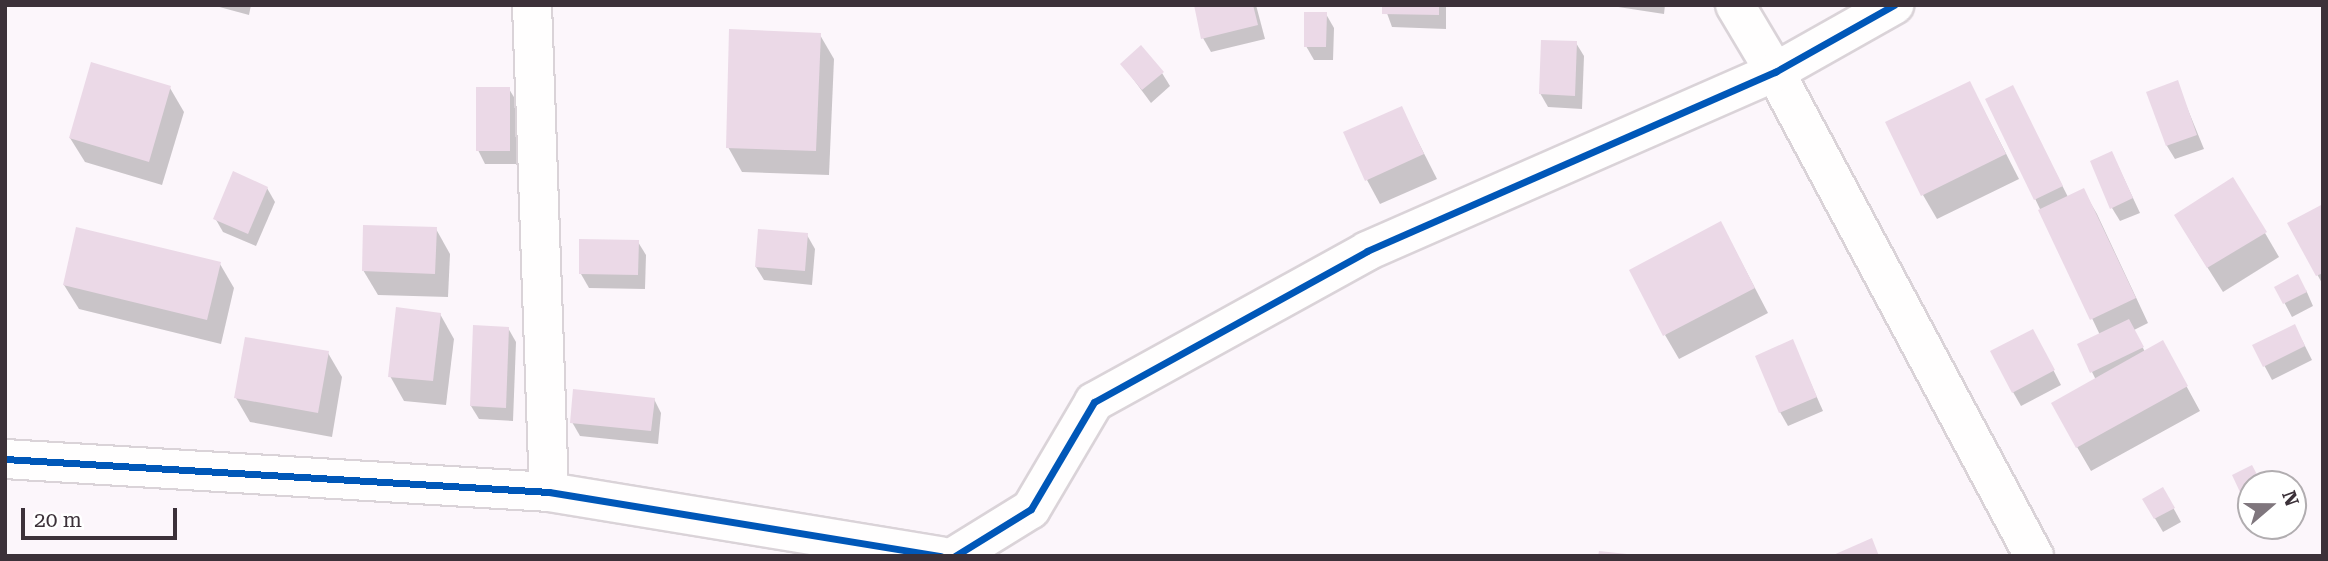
<!DOCTYPE html>
<html>
<head>
<meta charset="utf-8">
<style>
	body { margin:0 }
	#map { position:relative; width:2328px; height:561px; overflow:hidden; background:#fcf6fb; font-family:"Roboto Serif",serif }
	div>[style] { position:absolute }
	.shadow>* { inset:0; background:#0003 }
	.building>* { inset:0; background:#ebd9e7 }
	.roads { filter:drop-shadow(2px 0 #dad3d8) drop-shadow(-2px 0 #dad3d8) drop-shadow(0 2px #dad3d8) drop-shadow(0 -2px #dad3d8) }
	.minor>* { height:38px; margin:-19px; padding:0 19px; transform-origin:19px; border-radius:19px; background:#fffefe }
	.cycleway>* { height:7px; margin:-3.5px; padding:0 3.5px; transform-origin:3.5px; border-radius:3.5px; background:#0057b8 }
	span { translate:-50% -50%; white-space:nowrap; text-align:center; line-height:1.15; -webkit-text-stroke:7px #fff; paint-order:stroke }
	.frame { position:absolute; inset:0; border:7px solid #3c3139; pointer-events:none }
	.north { position:absolute; left:2237px; top:470px; width:70px; height:70px; box-sizing:border-box; background:#fff; border:2px solid #b1adb0; border-radius:50%; rotate:70deg; font-size:19px; font-weight:700; line-height:28px; text-align:center; color:#3c3139 }
	.north::after { content:''; display:block; margin:auto; width:24px; height:32px; background:#7f767d; clip-path:polygon(50% 0,100% 100%,50% 72%,0 100%) }
	.scale { position:absolute; left:21px; top:508px; width:156px; height:32px; box-sizing:border-box; border:4px solid #3c3139; border-top:0; padding-left:9px; font-size:21px; line-height:24px; white-space:nowrap; color:#3c3139; -webkit-text-stroke:5px #fff; paint-order:stroke }
</style>
</head>
<body>
<div id="map">
	<div class="shadow">
		<i style="clip-path:polygon(212px 5px,251px 5px,249px 15px)"></i>
		<i style="clip-path:polygon(1201px 5px,1256px 5px,1265px 39px,1211px 52px,1203px 38px)"></i>
		<i style="clip-path:polygon(1384px 5px,1446px 5px,1446px 29px,1392px 27px)"></i>
		<i style="clip-path:polygon(1605px 5px,1665px 5px,1664px 14px)"></i>
		<i style="clip-path:polygon(1326px 14px,1334px 28px,1333px 60px,1314px 60px,1306px 46px)"></i>
		<i style="clip-path:polygon(820px 35px,834px 59px,829px 175px,742px 172px,728px 147px)"></i>
		<i style="clip-path:polygon(1576px 43px,1584px 56px,1582px 109px,1548px 107px,1540px 93px)"></i>
		<i style="clip-path:polygon(1122px 64px,1162px 73px,1170px 86px,1151px 103px)"></i>
		<i style="clip-path:polygon(1970px 83px,2019px 179px,1937px 219px,1923px 195px)"></i>
		<i style="clip-path:polygon(2177px 83px,2204px 149px,2175px 159px,2167px 146px)"></i>
		<i style="clip-path:polygon(170px 88px,184px 112px,162px 185px,85px 162px,70px 138px)"></i>
		<i style="clip-path:polygon(2013px 88px,2068px 197px,2083px 190px,2097px 214px,2148px 323px,2134px 330px,2145px 352px,2176px 367px,2200px 411px,2091px 471px,2077px 447px,2096px 380px,2092px 372px,2100px 335px,1988px 100px)"></i>
		<i style="clip-path:polygon(509px 89px,517px 102px,517px 164px,485px 164px,478px 150px)"></i>
		<i style="clip-path:polygon(1401px 108px,1437px 179px,1380px 204px,1367px 180px)"></i>
		<i style="clip-path:polygon(2112px 153px,2140px 213px,2120px 221px,2112px 208px)"></i>
		<i style="clip-path:polygon(267px 188px,275px 202px,256px 246px,223px 232px,215px 218px)"></i>
		<i style="clip-path:polygon(2323px 205px,2323px 285px,2289px 223px)"></i>
		<i style="clip-path:polygon(436px 229px,450px 254px,448px 297px,378px 295px,363px 270px)"></i>
		<i style="clip-path:polygon(2265px 233px,2279px 257px,2223px 292px,2190px 240px)"></i>
		<i style="clip-path:polygon(807px 235px,815px 249px,812px 285px,764px 280px,756px 267px)"></i>
		<i style="clip-path:polygon(638px 242px,646px 255px,645px 289px,589px 288px,581px 274px)"></i>
		<i style="clip-path:polygon(1734px 248px,1768px 313px,1679px 359px,1665px 335px)"></i>
		<i style="clip-path:polygon(220px 264px,234px 288px,221px 344px,79px 309px,64px 285px)"></i>
		<i style="clip-path:polygon(2276px 287px,2306px 290px,2313px 306px,2292px 317px)"></i>
		<i style="clip-path:polygon(440px 314px,454px 339px,446px 405px,404px 401px,390px 376px)"></i>
		<i style="clip-path:polygon(508px 328px,516px 342px,513px 421px,479px 419px,471px 406px)"></i>
		<i style="clip-path:polygon(2302px 340px,2312px 360px,2272px 380px,2254px 346px)"></i>
		<i style="clip-path:polygon(1792px 341px,1823px 411px,1788px 426px,1780px 412px)"></i>
		<i style="clip-path:polygon(2040px 344px,2061px 385px,2021px 406px,2013px 392px)"></i>
		<i style="clip-path:polygon(328px 353px,342px 377px,332px 437px,250px 422px,236px 398px)"></i>
		<i style="clip-path:polygon(654px 399px,661px 413px,658px 444px,580px 436px,572px 422px)"></i>
		<i style="clip-path:polygon(2234px 475px,2261px 484px,2251px 484px,2251px 509px)"></i>
		<i style="clip-path:polygon(2163px 489px,2181px 522px,2163px 532px,2144px 500px)"></i>
	</div>
	<div class="building">
		<i style="clip-path:polygon(1194px 5px,1253px 5px,1258px 25px,1201px 39px)"></i>
		<i style="clip-path:polygon(1382px 5px,1439px 5px,1439px 15px,1382px 14px)"></i>
		<i style="clip-path:polygon(1304px 12px,1327px 12px,1326px 47px,1304px 47px)"></i>
		<i style="clip-path:polygon(729px 29px,821px 33px,816px 151px,726px 148px)"></i>
		<i style="clip-path:polygon(1541px 40px,1577px 41px,1575px 96px,1539px 94px)"></i>
		<i style="clip-path:polygon(1141px 45px,1164px 72px,1142px 90px,1120px 64px)"></i>
		<i style="clip-path:polygon(91px 62px,171px 86px,149px 162px,69px 138px)"></i>
		<i style="clip-path:polygon(2178px 80px,2197px 135px,2166px 146px,2146px 92px)"></i>
		<i style="clip-path:polygon(1970px 81px,2006px 154px,1921px 196px,1885px 122px)"></i>
		<i style="clip-path:polygon(2013px 85px,2063px 186px,2034px 200px,1985px 99px)"></i>
		<i style="clip-path:polygon(476px 87px,510px 87px,510px 151px,476px 151px)"></i>
		<i style="clip-path:polygon(1402px 106px,1424px 154px,1365px 181px,1343px 132px)"></i>
		<i style="clip-path:polygon(2112px 151px,2133px 198px,2110px 209px,2090px 161px)"></i>
		<i style="clip-path:polygon(233px 171px,268px 187px,248px 234px,213px 219px)"></i>
		<i style="clip-path:polygon(2233px 177px,2267px 232px,2207px 268px,2174px 215px)"></i>
		<i style="clip-path:polygon(2084px 188px,2136px 298px,2090px 320px,2038px 210px)"></i>
		<i style="clip-path:polygon(2323px 204px,2323px 273px,2316px 276px,2287px 223px)"></i>
		<i style="clip-path:polygon(1721px 221px,1755px 288px,1663px 336px,1629px 270px)"></i>
		<i style="clip-path:polygon(363px 225px,437px 227px,435px 274px,362px 271px)"></i>
		<i style="clip-path:polygon(76px 227px,221px 262px,207px 320px,63px 285px)"></i>
		<i style="clip-path:polygon(758px 229px,808px 233px,805px 271px,755px 267px)"></i>
		<i style="clip-path:polygon(579px 239px,639px 240px,638px 275px,579px 274px)"></i>
		<i style="clip-path:polygon(2298px 274px,2307px 292px,2283px 304px,2274px 287px)"></i>
		<i style="clip-path:polygon(396px 307px,441px 313px,433px 381px,388px 377px)"></i>
		<i style="clip-path:polygon(2129px 319px,2144px 347px,2090px 373px,2077px 344px)"></i>
		<i style="clip-path:polygon(2295px 324px,2305px 346px,2263px 367px,2252px 345px)"></i>
		<i style="clip-path:polygon(473px 325px,509px 327px,506px 408px,470px 406px)"></i>
		<i style="clip-path:polygon(2033px 329px,2055px 370px,2012px 393px,1990px 351px)"></i>
		<i style="clip-path:polygon(245px 337px,329px 351px,318px 413px,234px 398px)"></i>
		<i style="clip-path:polygon(1793px 339px,1817px 397px,1779px 413px,1755px 356px)"></i>
		<i style="clip-path:polygon(2163px 340px,2188px 386px,2076px 448px,2051px 403px)"></i>
		<i style="clip-path:polygon(573px 389px,655px 398px,651px 431px,570px 423px)"></i>
		<i style="clip-path:polygon(2252px 465px,2262px 484px,2251px 484px,2247px 507px,2232px 475px)"></i>
		<i style="clip-path:polygon(2163px 487px,2175px 508px,2154px 519px,2142px 499px)"></i>
		<i style="clip-path:polygon(1872px 538px,1879px 556px,1831px 556px)"></i>
		<i style="clip-path:polygon(1599px 551px,1627px 554px,1627px 556px,1598px 556px)"></i>
	</div>
	<div class="roads">
		<div class="minor">
			<i style="left:532px;top:5px;width:487px;rotate:88deg"></i>
			<i style="left:1735px;top:5px;width:78px;rotate:59.2deg"></i>
			<i style="left:1775px;top:72px;width:549px;rotate:61.85deg"></i>
			<i style="left:5px;top:459px;width:545px;rotate:3.47deg"></i>
			<i style="left:549px;top:492px;width:397px;rotate:9.3deg"></i>
			<i style="left:955px;top:556px;width:89px;rotate:-31.7deg"></i>
			<i style="left:1031px;top:509px;width:124px;rotate:-59.5deg"></i>
			<i style="left:1094px;top:402px;width:312px;rotate:-28.9deg"></i>
			<i style="left:1367px;top:251px;width:446px;rotate:-23.7deg"></i>
			<i style="left:1775px;top:72px;width:137px;rotate:-29.4deg"></i>
		</div>
	</div>
	<div class="cycleway">
		<i style="left:5px;top:459px;width:545px;rotate:3.47deg"></i>
		<i style="left:549px;top:492px;width:397px;rotate:9.3deg"></i>
		<i style="left:955px;top:556px;width:89px;rotate:-31.7deg"></i>
		<i style="left:1031px;top:509px;width:124px;rotate:-59.5deg"></i>
		<i style="left:1094px;top:402px;width:312px;rotate:-28.9deg"></i>
		<i style="left:1367px;top:251px;width:446px;rotate:-23.7deg"></i>
		<i style="left:1775px;top:72px;width:137px;rotate:-29.4deg"></i>
	</div>
	<div class="frame"></div>
	<div class="north">N</div>
	<div class="scale">20 m</div>
</div>
</body>
</html>
